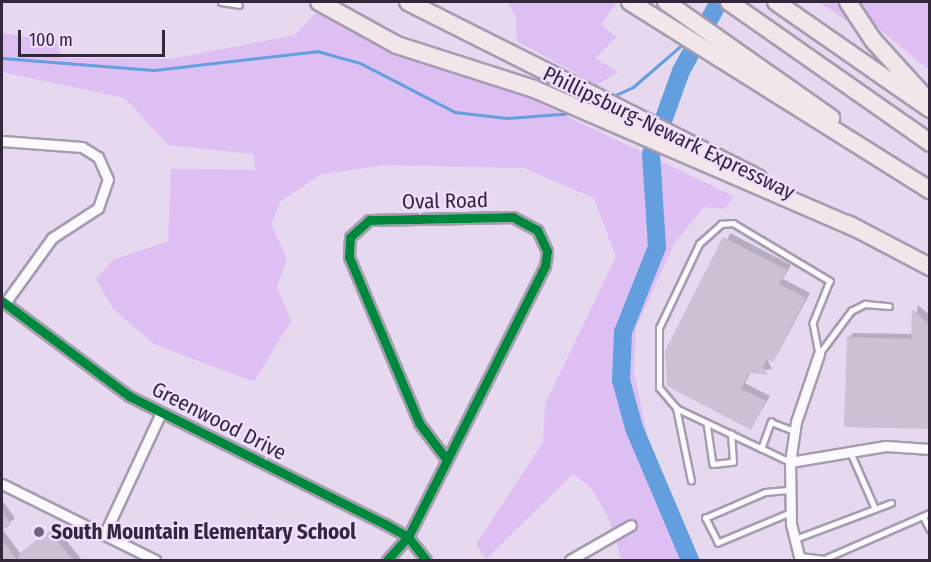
<!DOCTYPE html>
<html>
<head>
<meta charset="utf-8">
<style>
	body { margin:0 }
	#map { position:relative; width:931px; height:562px; overflow:hidden; background:#e5d8ef; font-family:"Fira Sans Condensed",sans-serif }
	div>[style] { position:absolute }
	.green>* { inset:0; background:#ddbff3 }
	.shadow>* { inset:0; background:#0003 }
	.stream>* { height:3px; margin:-1.5px; padding:0 1.5px; transform-origin:1.5px; border-radius:1.5px; background:#639ede }
	.river>* { height:18px; margin:-9px; padding:0 9px; transform-origin:9px; border-radius:9px; background:#639ede }
	.building>* { inset:0; background:#cbc0d4 }
	.roads { filter:drop-shadow(2px 0 #a69caf) drop-shadow(-2px 0 #a69caf) drop-shadow(0 2px #a69caf) drop-shadow(0 -2px #a69caf) }
	.lane>* { height:4.5px; margin:-2.25px; padding:0 2.25px; transform-origin:2.25px; border-radius:2.25px; background:#fbf9fd }
	.street>* { height:9px; margin:-4.5px; padding:0 4.5px; transform-origin:4.5px; border-radius:4.5px; background:#fbf9fd }
	.highway>* { height:16px; margin:-8px; padding:0 8px; transform-origin:8px; border-radius:8px; background:#f1e6ea }
	.cycleway>* { height:9px; margin:-4.5px; padding:0 4.5px; transform-origin:4.5px; border-radius:4.5px; background:#00873e }
	.dots>* { width:16px; height:16px; translate:-50% -50%; box-sizing:border-box; border:3px solid #f0deff; border-radius:50% }
	span { translate:-50% -50%; white-space:nowrap; text-align:center; line-height:1.15; -webkit-text-stroke:4.5px #f0deff; paint-order:stroke }
	.street-label { font-size:21px; color:#33273b }
	.poi-label { font-size:21px; color:#33273b; font-weight:700 }
	.left { translate:0 -50%; text-align:left }
	.frame { position:absolute; inset:0; border:3px solid #33273b; pointer-events:none }
	.scale { position:absolute; left:18px; top:30px; width:147px; height:27px; box-sizing:border-box; border:3px solid #33273b; border-top:0; padding-left:8px; font-size:18px; line-height:21px; white-space:nowrap; color:#33273b; -webkit-text-stroke:4px #f0deff; paint-order:stroke }
</style>
</head>
<body>
<div id="map">
	<div class="green">
		<i style="clip-path:polygon(507px 2px,617px 2px,601px 25px,617px 37px,595px 58px,618px 72px,597px 85px,517px 41px,516px 17px)"></i>
		<i style="clip-path:polygon(819px 2px,929px 2px,929px 70px,864px 16px,845px 20px)"></i>
		<i style="clip-path:polygon(316px 13px,433px 66px,502px 85px,733px 196px,725px 209px,704px 207px,674px 244px,636px 328px,634px 372px,654px 468px,696px 560px,622px 560px,608px 517px,591px 488px,573px 474px,486px 559px,476px 544px,543px 442px,545px 404px,616px 257px,594px 198px,524px 168px,386px 165px,322px 174px,281px 201px,271px 224px,287px 258px,277px 287px,291px 321px,254px 382px,154px 344px,113px 309px,96px 279px,113px 260px,168px 241px,171px 169px,256px 170px,253px 154px,168px 145px,125px 98px,2px 72px,2px 33px,57px 41px,62px 58px,172px 59px,295px 35px)"></i>
	</div>
	<div class="shadow">
		<i style="clip-path:polygon(730px 233px,791px 265px,783px 279px,810px 293px,777px 355px,768px 361px,772px 369px,751px 372px,745px 383px,770px 396px,751px 428px,668px 385px)"></i>
		<i style="clip-path:polygon(918px 305px,930px 315px,930px 428px,848px 338px,853px 333px,912px 334px)"></i>
		<i style="clip-path:polygon(2px 500px,15px 518px,2px 529px,23px 557px,55px 527px,82px 560px,2px 560px)"></i>
	</div>
	<div class="stream">
		<i style="left:703px;top:22px;width:13px;rotate:-45deg"></i>
		<i style="left:2px;top:58px;width:152px;rotate:4.5deg"></i>
		<i style="left:154px;top:70px;width:164px;rotate:-6.6deg"></i>
		<i style="left:317px;top:51px;width:45px;rotate:15.6deg"></i>
		<i style="left:360px;top:63px;width:107px;rotate:27.3deg"></i>
		<i style="left:455px;top:112px;width:52px;rotate:6.6deg"></i>
		<i style="left:507px;top:118px;width:67px;rotate:-4.3deg"></i>
		<i style="left:611px;top:97px;width:24px;rotate:-24deg"></i>
		<i style="left:633px;top:87px;width:67px;rotate:-40.8deg"></i>
	</div>
	<div class="river">
		<i style="left:690px;top:560px;width:143px;rotate:-113deg"></i>
		<i style="left:634px;top:428px;width:50px;rotate:-105.2deg"></i>
		<i style="left:621px;top:380px;width:48px;rotate:-87.6deg"></i>
		<i style="left:623px;top:332px;width:92px;rotate:-68.2deg"></i>
		<i style="left:657px;top:247px;width:93px;rotate:-93.7deg"></i>
		<i style="left:651px;top:154px;width:88px;rotate:-70.1deg"></i>
		<i style="left:681px;top:71px;width:79px;rotate:-61.2deg"></i>
	</div>
	<div class="building">
		<i style="clip-path:polygon(723px 237px,787px 270px,779px 284px,806px 298px,773px 362px,767px 359px,763px 367px,768px 375px,749px 373px,741px 389px,766px 401px,751px 430px,667px 386px,665px 351px)"></i>
		<i style="clip-path:polygon(912px 309px,930px 325px,930px 429px,844px 427px,847px 337px,911px 339px)"></i>
		<i style="clip-path:polygon(2px 511px,11px 524px,2px 531px)"></i>
		<i style="clip-path:polygon(49px 531px,73px 560px,18px 560px,20px 553px)"></i>
		<i style="clip-path:polygon(2px 540px,17px 560px,2px 560px)"></i>
	</div>
	<div class="roads">
		<div class="lane">
			<i style="left:221px;top:2px;width:18px;rotate:9deg"></i>
			<i style="left:819px;top:354px;width:54px;rotate:-53.3deg"></i>
			<i style="left:851px;top:311px;width:16px;rotate:-27deg"></i>
			<i style="left:865px;top:304px;width:24px;rotate:5deg"></i>
			<i style="left:676px;top:408px;width:26px;rotate:-130deg"></i>
			<i style="left:659px;top:388px;width:60px;rotate:-90deg"></i>
			<i style="left:659px;top:328px;width:93px;rotate:-64.5deg"></i>
			<i style="left:699px;top:244px;width:30px;rotate:-42deg"></i>
			<i style="left:721px;top:224px;width:12px;rotate:-5deg"></i>
			<i style="left:733px;top:223px;width:113px;rotate:30.9deg"></i>
			<i style="left:830px;top:281px;width:45px;rotate:112deg"></i>
			<i style="left:813px;top:323px;width:32px;rotate:79deg"></i>
			<i style="left:707px;top:423px;width:41px;rotate:81.7deg"></i>
			<i style="left:713px;top:464px;width:20px;rotate:-6deg"></i>
			<i style="left:733px;top:462px;width:28px;rotate:-94deg"></i>
			<i style="left:761px;top:449px;width:29px;rotate:-70deg"></i>
			<i style="left:771px;top:422px;width:26px;rotate:21deg"></i>
			<i style="left:691px;top:481px;width:75px;rotate:-101.6deg"></i>
			<i style="left:676px;top:408px;width:126px;rotate:25.3deg"></i>
			<i style="left:875px;top:509px;width:17px;rotate:-21deg"></i>
			<i style="left:790px;top:513px;width:78px;rotate:157.4deg"></i>
			<i style="left:718px;top:543px;width:28px;rotate:-117deg"></i>
			<i style="left:705px;top:518px;width:65px;rotate:-23.4deg"></i>
			<i style="left:765px;top:492px;width:25px;rotate:-5deg"></i>
			<i style="left:923px;top:516px;width:15px;rotate:62deg"></i>
			<i style="left:795px;top:539px;width:85px;rotate:-20.6deg"></i>
			<i style="left:875px;top:509px;width:62px;rotate:-113.7deg"></i>
			<i style="left:800px;top:556px;width:24px;rotate:7deg"></i>
			<i style="left:824px;top:559px;width:116px;rotate:-23.5deg"></i>
		</div>
		<div class="street">
			<i style="left:2px;top:141px;width:80px;rotate:4.3deg"></i>
			<i style="left:82px;top:147px;width:19px;rotate:32deg"></i>
			<i style="left:98px;top:157px;width:24px;rotate:66deg"></i>
			<i style="left:108px;top:179px;width:31px;rotate:109deg"></i>
			<i style="left:98px;top:208px;width:55px;rotate:146.9deg"></i>
			<i style="left:52px;top:238px;width:80px;rotate:125.9deg"></i>
			<i style="left:2px;top:301px;width:159px;rotate:36.8deg"></i>
			<i style="left:129px;top:396px;width:286px;rotate:26.6deg"></i>
			<i style="left:385px;top:524px;width:26px;rotate:29deg"></i>
			<i style="left:408px;top:537px;width:29px;rotate:52deg"></i>
			<i style="left:790px;top:462px;width:97px;rotate:-9.5deg"></i>
			<i style="left:886px;top:446px;width:44px;rotate:3.9deg"></i>
			<i style="left:2px;top:484px;width:171px;rotate:26.4deg"></i>
			<i style="left:104px;top:535px;width:132px;rotate:-65deg"></i>
			<i style="left:387px;top:560px;width:31px;rotate:-48deg"></i>
			<i style="left:408px;top:537px;width:86px;rotate:-63.1deg"></i>
			<i style="left:447px;top:460px;width:217px;rotate:-63.2deg"></i>
			<i style="left:545px;top:266px;width:15px;rotate:-82deg"></i>
			<i style="left:547px;top:251px;width:23px;rotate:-115deg"></i>
			<i style="left:537px;top:230px;width:27px;rotate:-152deg"></i>
			<i style="left:513px;top:217px;width:144px;rotate:178.8deg"></i>
			<i style="left:369px;top:220px;width:25px;rotate:138deg"></i>
			<i style="left:350px;top:237px;width:20px;rotate:93deg"></i>
			<i style="left:349px;top:257px;width:180px;rotate:67.1deg"></i>
			<i style="left:419px;top:423px;width:46px;rotate:52.9deg"></i>
			<i style="left:570px;top:560px;width:70px;rotate:-29.8deg"></i>
			<i style="left:800px;top:560px;width:37px;rotate:-104deg"></i>
			<i style="left:791px;top:524px;width:62px;rotate:-90.9deg"></i>
			<i style="left:790px;top:462px;width:40px;rotate:-81.5deg"></i>
			<i style="left:796px;top:422px;width:72px;rotate:-71.3deg"></i>
		</div>
		<div class="highway">
			<i style="left:319px;top:2px;width:89px;rotate:28.9deg"></i>
			<i style="left:397px;top:45px;width:144px;rotate:17.8deg"></i>
			<i style="left:534px;top:89px;width:353px;rotate:23.4deg"></i>
			<i style="left:408px;top:2px;width:392px;rotate:26.7deg"></i>
			<i style="left:630px;top:2px;width:354px;rotate:32.1deg"></i>
			<i style="left:666px;top:2px;width:202px;rotate:35.1deg"></i>
			<i style="left:729px;top:2px;width:246px;rotate:35deg"></i>
			<i style="left:776px;top:2px;width:188px;rotate:34.8deg"></i>
			<i style="left:848px;top:2px;width:45px;rotate:56.7deg"></i>
			<i style="left:873px;top:40px;width:74px;rotate:47.7deg"></i>
			<i style="left:848px;top:224px;width:93px;rotate:27.7deg"></i>
		</div>
	</div>
	<div class="cycleway">
		<i style="left:2px;top:301px;width:159px;rotate:36.8deg"></i>
		<i style="left:129px;top:396px;width:286px;rotate:26.6deg"></i>
		<i style="left:385px;top:524px;width:26px;rotate:29deg"></i>
		<i style="left:408px;top:537px;width:29px;rotate:52deg"></i>
		<i style="left:387px;top:560px;width:31px;rotate:-48deg"></i>
		<i style="left:408px;top:537px;width:86px;rotate:-63.1deg"></i>
		<i style="left:447px;top:460px;width:217px;rotate:-63.2deg"></i>
		<i style="left:545px;top:266px;width:15px;rotate:-82deg"></i>
		<i style="left:547px;top:251px;width:23px;rotate:-115deg"></i>
		<i style="left:537px;top:230px;width:27px;rotate:-152deg"></i>
		<i style="left:513px;top:217px;width:144px;rotate:178.8deg"></i>
		<i style="left:369px;top:220px;width:25px;rotate:138deg"></i>
		<i style="left:350px;top:237px;width:20px;rotate:93deg"></i>
		<i style="left:349px;top:257px;width:180px;rotate:67.1deg"></i>
		<i style="left:419px;top:423px;width:46px;rotate:52.9deg"></i>
	</div>
	<div class="dots">
		<i style="left:39px;top:532px;background:#71657a"></i>
	</div>
	<div class="street-label">
		<span style="left:669px;top:133px;rotate:26deg">Phillipsburg-Newark Expressway</span>
		<span style="left:445px;top:201px;rotate:-1deg">Oval Road</span>
		<span style="left:219px;top:421px;rotate:27deg">Greenwood Drive</span>
	</div>
	<div class="poi-label">
		<span class="left" style="left:51px;top:532px">South Mountain Elementary School</span>
	</div>
	<div class="frame"></div>
	<div class="scale">100 m</div>
</div>
</body>
</html>
